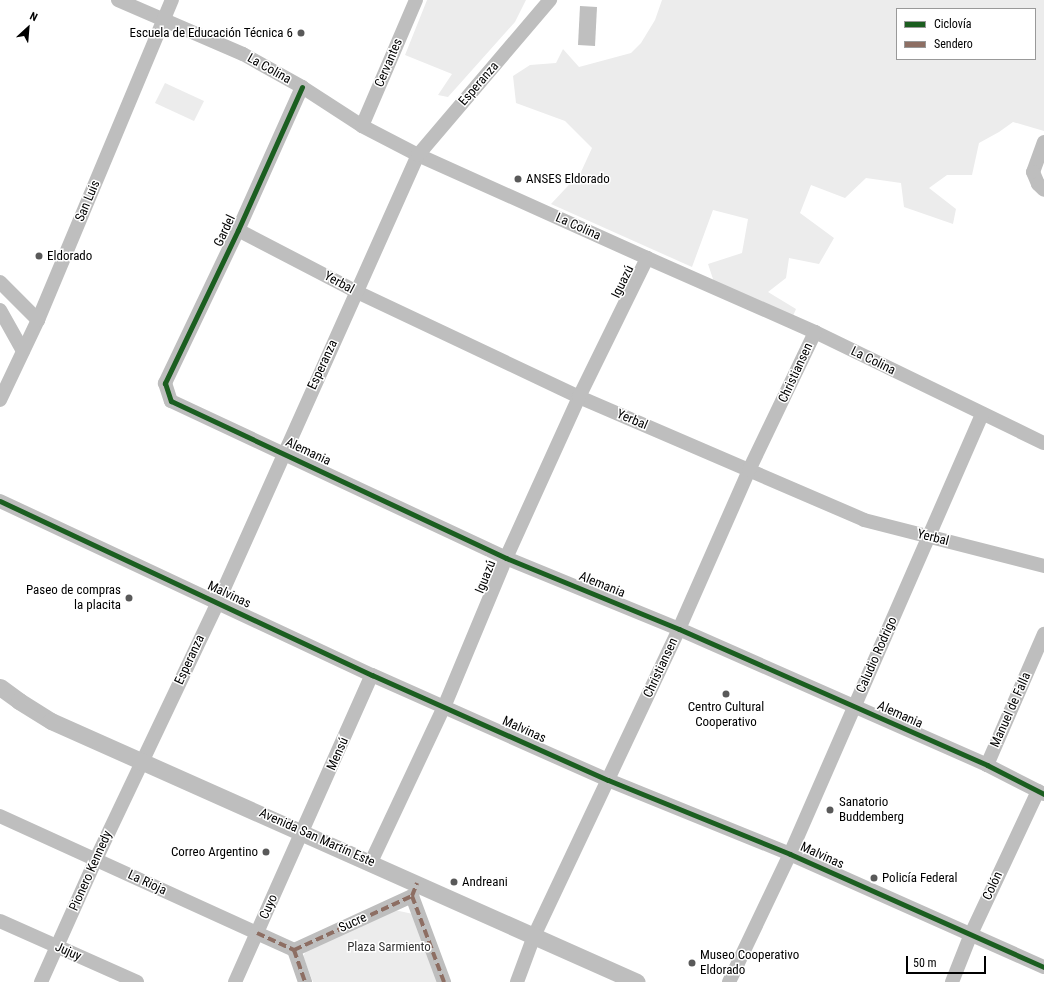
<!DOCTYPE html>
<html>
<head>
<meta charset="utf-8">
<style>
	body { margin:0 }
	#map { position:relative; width:1044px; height:982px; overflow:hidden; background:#fff; font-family:"Roboto Condensed",sans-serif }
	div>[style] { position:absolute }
	.green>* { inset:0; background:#ececec }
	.water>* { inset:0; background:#bfbfbf }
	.minor>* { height:14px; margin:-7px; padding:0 7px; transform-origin:7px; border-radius:7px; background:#bebebe }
	.major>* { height:17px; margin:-8.5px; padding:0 8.5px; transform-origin:8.5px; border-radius:8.5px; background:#bebebe }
	.quiet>* { height:4px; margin-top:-2px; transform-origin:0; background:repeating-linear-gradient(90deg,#8d6e63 0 8px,transparent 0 12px) }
	.cycleway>* { height:5px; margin:-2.5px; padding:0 2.5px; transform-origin:2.5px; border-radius:2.5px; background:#1b5e20 }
	.dots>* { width:11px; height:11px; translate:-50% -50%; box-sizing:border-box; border:2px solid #fff; border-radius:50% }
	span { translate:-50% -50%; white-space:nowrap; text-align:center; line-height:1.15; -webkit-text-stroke:3px #fff; paint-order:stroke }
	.poi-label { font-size:13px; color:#000 }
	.right { translate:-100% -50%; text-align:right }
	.left { translate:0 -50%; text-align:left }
	.street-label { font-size:13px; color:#000 }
	.park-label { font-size:13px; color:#333 }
	.legend { position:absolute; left:896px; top:8px; width:140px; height:52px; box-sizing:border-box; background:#fff; border:1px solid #999; margin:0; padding:5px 7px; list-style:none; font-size:12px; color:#000 }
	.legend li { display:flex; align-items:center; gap:8px; height:20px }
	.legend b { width:20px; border:1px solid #999 }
	.north { position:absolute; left:8px; top:8px; width:40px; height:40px; -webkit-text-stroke:3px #fff; paint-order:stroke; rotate:26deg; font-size:11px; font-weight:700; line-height:16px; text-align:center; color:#000 }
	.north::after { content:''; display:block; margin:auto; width:14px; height:18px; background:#000; clip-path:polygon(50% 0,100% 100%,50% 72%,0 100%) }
	.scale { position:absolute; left:906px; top:956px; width:80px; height:18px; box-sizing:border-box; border:2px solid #000; border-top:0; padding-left:5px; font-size:12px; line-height:14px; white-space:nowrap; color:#000; -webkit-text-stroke:3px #fff; paint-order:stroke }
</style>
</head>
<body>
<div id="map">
	<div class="green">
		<i style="clip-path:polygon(427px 0,526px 0,515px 22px,448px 97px,438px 95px,452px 74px,405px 55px)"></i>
		<i style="clip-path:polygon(evenodd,662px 0,1044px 0,1044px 131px,1013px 122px,999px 132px,979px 143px,972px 175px,947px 175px,929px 188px,956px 209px,953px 224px,904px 207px,901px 183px,866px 178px,845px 198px,811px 185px,800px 213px,834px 238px,819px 264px,789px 258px,786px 278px,768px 292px,796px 309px,793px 316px,714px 282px,708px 264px,742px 253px,748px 219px,713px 210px,692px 267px,551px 204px,581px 172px,592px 148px,565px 121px,516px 103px,513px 76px,530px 65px,556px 63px,563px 49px,579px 67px,631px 53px,641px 43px,655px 20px,662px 0,897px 9px,1035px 9px,1035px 59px,897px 59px,897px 9px)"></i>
		<i style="clip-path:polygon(165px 83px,204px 101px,194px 121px,155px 103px)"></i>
		<i style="clip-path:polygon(390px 909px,413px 914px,440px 982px,313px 982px,303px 956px,311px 943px)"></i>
	</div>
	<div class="water">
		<i style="clip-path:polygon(580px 6px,597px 7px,595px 46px,578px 45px)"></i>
	</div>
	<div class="minor">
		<i style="left:118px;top:0;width:136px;rotate:23.4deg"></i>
		<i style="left:243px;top:54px;width:68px;rotate:29.2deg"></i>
		<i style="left:302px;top:87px;width:72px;rotate:33deg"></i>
		<i style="left:362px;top:126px;width:63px;rotate:27.4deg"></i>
		<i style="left:418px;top:155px;width:251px;rotate:24.2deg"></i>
		<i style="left:647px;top:258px;width:184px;rotate:23.8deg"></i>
		<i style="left:815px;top:332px;width:254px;rotate:25.9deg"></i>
		<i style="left:302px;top:87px;width:157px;rotate:114.1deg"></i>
		<i style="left:238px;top:230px;width:170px;rotate:115.5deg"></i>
		<i style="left:165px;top:383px;width:19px;rotate:72deg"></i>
		<i style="left:171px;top:401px;width:370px;rotate:25.1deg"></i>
		<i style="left:506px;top:558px;width:187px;rotate:22.3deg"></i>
		<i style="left:679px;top:629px;width:337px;rotate:23.8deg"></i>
		<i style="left:987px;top:765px;width:64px;rotate:27deg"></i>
		<i style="left:362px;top:126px;width:137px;rotate:-66.8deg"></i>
		<i style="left:1044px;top:142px;width:32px;rotate:110deg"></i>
		<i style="left:1033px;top:172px;width:13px;rotate:67deg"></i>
		<i style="left:1038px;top:184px;width:8px;rotate:45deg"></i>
		<i style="left:238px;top:230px;width:134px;rotate:27.5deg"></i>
		<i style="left:357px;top:292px;width:246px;rotate:25.3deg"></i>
		<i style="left:579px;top:397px;width:310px;rotate:23.3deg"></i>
		<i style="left:864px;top:520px;width:186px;rotate:14.3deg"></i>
		<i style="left:0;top:282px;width:54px;rotate:45deg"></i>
		<i style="left:0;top:310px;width:47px;rotate:60.7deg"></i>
		<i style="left:0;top:400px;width:89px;rotate:-64.6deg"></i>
		<i style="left:38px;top:320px;width:347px;rotate:-67.3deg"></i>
		<i style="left:0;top:501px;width:411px;rotate:25.1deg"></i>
		<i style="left:372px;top:675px;width:258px;rotate:24deg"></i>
		<i style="left:608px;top:780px;width:196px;rotate:22.1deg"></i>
		<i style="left:790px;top:854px;width:278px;rotate:24deg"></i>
		<i style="left:987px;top:765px;width:143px;rotate:-66.5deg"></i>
		<i style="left:0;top:816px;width:323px;rotate:24.5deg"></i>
		<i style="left:371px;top:862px;width:171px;rotate:-64.8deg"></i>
		<i style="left:444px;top:707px;width:161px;rotate:-67.4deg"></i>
		<i style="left:506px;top:558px;width:177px;rotate:-65.6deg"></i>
		<i style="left:579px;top:397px;width:155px;rotate:-63.9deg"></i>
		<i style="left:412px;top:896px;width:92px;rotate:69.6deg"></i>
		<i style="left:0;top:921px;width:150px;rotate:24deg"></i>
		<i style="left:294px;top:950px;width:130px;rotate:-24.6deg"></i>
		<i style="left:294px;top:950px;width:34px;rotate:71deg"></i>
		<i style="left:41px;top:982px;width:135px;rotate:-65.9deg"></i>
		<i style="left:96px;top:859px;width:284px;rotate:-64.6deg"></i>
		<i style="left:218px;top:602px;width:490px;rotate:-65.9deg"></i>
		<i style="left:418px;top:155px;width:204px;rotate:-49.6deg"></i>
		<i style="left:235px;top:982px;width:336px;rotate:-66deg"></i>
		<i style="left:517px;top:982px;width:49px;rotate:-69.7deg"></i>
		<i style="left:534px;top:936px;width:340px;rotate:-64.7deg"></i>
		<i style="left:679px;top:629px;width:174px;rotate:-66.2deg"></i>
		<i style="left:749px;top:470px;width:153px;rotate:-64.4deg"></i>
		<i style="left:729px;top:982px;width:142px;rotate:-64.5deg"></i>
		<i style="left:790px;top:854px;width:480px;rotate:-66.4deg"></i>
		<i style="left:952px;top:982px;width:52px;rotate:-68.4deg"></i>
		<i style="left:971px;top:934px;width:158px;rotate:-64.9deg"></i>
	</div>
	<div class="major">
		<i style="left:0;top:687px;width:24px;rotate:36deg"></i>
		<i style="left:19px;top:701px;width:38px;rotate:32deg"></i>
		<i style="left:51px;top:721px;width:641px;rotate:24.01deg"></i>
	</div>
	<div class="quiet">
		<i style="left:412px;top:896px;width:92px;rotate:69.6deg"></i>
		<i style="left:412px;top:896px;width:14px;rotate:-69deg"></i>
		<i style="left:257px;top:933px;width:41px;rotate:24.7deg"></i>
		<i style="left:294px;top:950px;width:130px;rotate:-24.6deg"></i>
		<i style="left:294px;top:950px;width:34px;rotate:71deg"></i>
	</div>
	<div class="cycleway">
		<i style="left:302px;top:87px;width:157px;rotate:114.1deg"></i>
		<i style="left:238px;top:230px;width:170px;rotate:115.5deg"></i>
		<i style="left:165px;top:383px;width:19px;rotate:72deg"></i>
		<i style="left:171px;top:401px;width:370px;rotate:25.1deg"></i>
		<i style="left:506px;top:558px;width:187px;rotate:22.3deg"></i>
		<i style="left:679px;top:629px;width:337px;rotate:23.8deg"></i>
		<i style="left:987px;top:765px;width:64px;rotate:27deg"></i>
		<i style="left:0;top:501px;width:411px;rotate:25.1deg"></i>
		<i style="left:372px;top:675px;width:258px;rotate:24deg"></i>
		<i style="left:608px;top:780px;width:196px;rotate:22.1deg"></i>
		<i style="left:790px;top:854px;width:278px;rotate:24deg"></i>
	</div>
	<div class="dots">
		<i style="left:301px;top:33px;background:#595959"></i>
		<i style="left:518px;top:179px;background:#595959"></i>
		<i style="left:39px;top:256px;background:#595959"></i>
		<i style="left:129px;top:598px;background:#595959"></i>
		<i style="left:726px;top:694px;background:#595959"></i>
		<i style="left:830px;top:810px;background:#595959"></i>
		<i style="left:266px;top:852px;background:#595959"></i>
		<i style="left:874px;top:878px;background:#595959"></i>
		<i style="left:454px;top:882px;background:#595959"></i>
		<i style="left:692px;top:963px;background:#595959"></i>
	</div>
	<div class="poi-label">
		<span class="right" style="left:293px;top:33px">Escuela de Educación Técnica 6</span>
		<span class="left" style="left:526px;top:179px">ANSES Eldorado</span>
		<span class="left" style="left:47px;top:256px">Eldorado</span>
		<span class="right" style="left:121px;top:598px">Paseo de compras<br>la placita</span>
		<span style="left:726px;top:715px">Centro Cultural<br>Cooperativo</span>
		<span class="left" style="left:839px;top:810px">Sanatorio<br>Buddemberg</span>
		<span class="right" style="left:258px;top:852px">Correo Argentino</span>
		<span class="left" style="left:882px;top:878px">Policía Federal</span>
		<span class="left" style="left:462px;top:882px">Andreani</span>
		<span class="left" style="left:700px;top:963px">Museo Cooperativo<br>Eldorado</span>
	</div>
	<div class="street-label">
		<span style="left:389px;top:63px;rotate:-67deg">Cervantes</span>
		<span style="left:269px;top:69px;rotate:29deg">La Colina</span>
		<span style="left:479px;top:84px;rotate:-49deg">Esperanza</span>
		<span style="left:88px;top:201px;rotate:-67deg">San Luis</span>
		<span style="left:578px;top:227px;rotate:24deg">La Colina</span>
		<span style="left:225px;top:231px;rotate:-65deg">Gardel</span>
		<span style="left:623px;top:282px;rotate:-64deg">Iguazú</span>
		<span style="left:339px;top:283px;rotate:28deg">Yerbal</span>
		<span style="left:873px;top:361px;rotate:26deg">La Colina</span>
		<span style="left:323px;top:365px;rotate:-65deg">Esperanza</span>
		<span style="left:796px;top:373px;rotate:-65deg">Christiansen</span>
		<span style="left:632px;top:420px;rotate:23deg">Yerbal</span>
		<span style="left:308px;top:452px;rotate:25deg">Alemania</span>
		<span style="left:933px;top:538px;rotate:14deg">Yerbal</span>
		<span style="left:486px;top:577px;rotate:-68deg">Iguazú</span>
		<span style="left:602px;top:585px;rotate:22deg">Alemania</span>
		<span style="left:229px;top:595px;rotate:25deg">Malvinas</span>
		<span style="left:877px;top:655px;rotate:-66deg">Caludio Rodrigo</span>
		<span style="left:190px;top:660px;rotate:-65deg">Esperanza</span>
		<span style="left:661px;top:668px;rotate:-65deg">Christiansen</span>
		<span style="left:1011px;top:710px;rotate:-66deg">Manuel de Falla</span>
		<span style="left:900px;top:715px;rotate:24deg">Alemania</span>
		<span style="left:524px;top:730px;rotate:24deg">Malvinas</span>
		<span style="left:338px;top:754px;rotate:-66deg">Mensú</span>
		<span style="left:317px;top:838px;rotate:24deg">Avenida San Martín Este</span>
		<span style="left:822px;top:856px;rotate:24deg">Malvinas</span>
		<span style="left:91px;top:871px;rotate:-66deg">Pionero Kennedy</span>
		<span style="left:147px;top:883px;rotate:25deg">La Rioja</span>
		<span style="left:993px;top:886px;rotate:-65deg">Colón</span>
		<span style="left:269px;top:907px;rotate:-66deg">Cuyo</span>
		<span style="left:353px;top:923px;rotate:-25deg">Sucre</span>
		<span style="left:68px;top:952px;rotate:24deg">Jujuy</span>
	</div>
	<div class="park-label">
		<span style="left:389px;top:947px">Plaza Sarmiento</span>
	</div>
	<ul class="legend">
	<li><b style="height:5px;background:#1b5e20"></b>Ciclovía</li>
	<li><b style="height:5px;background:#8d6e63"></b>Sendero</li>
	</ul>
	<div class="north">N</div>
	<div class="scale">50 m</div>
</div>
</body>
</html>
